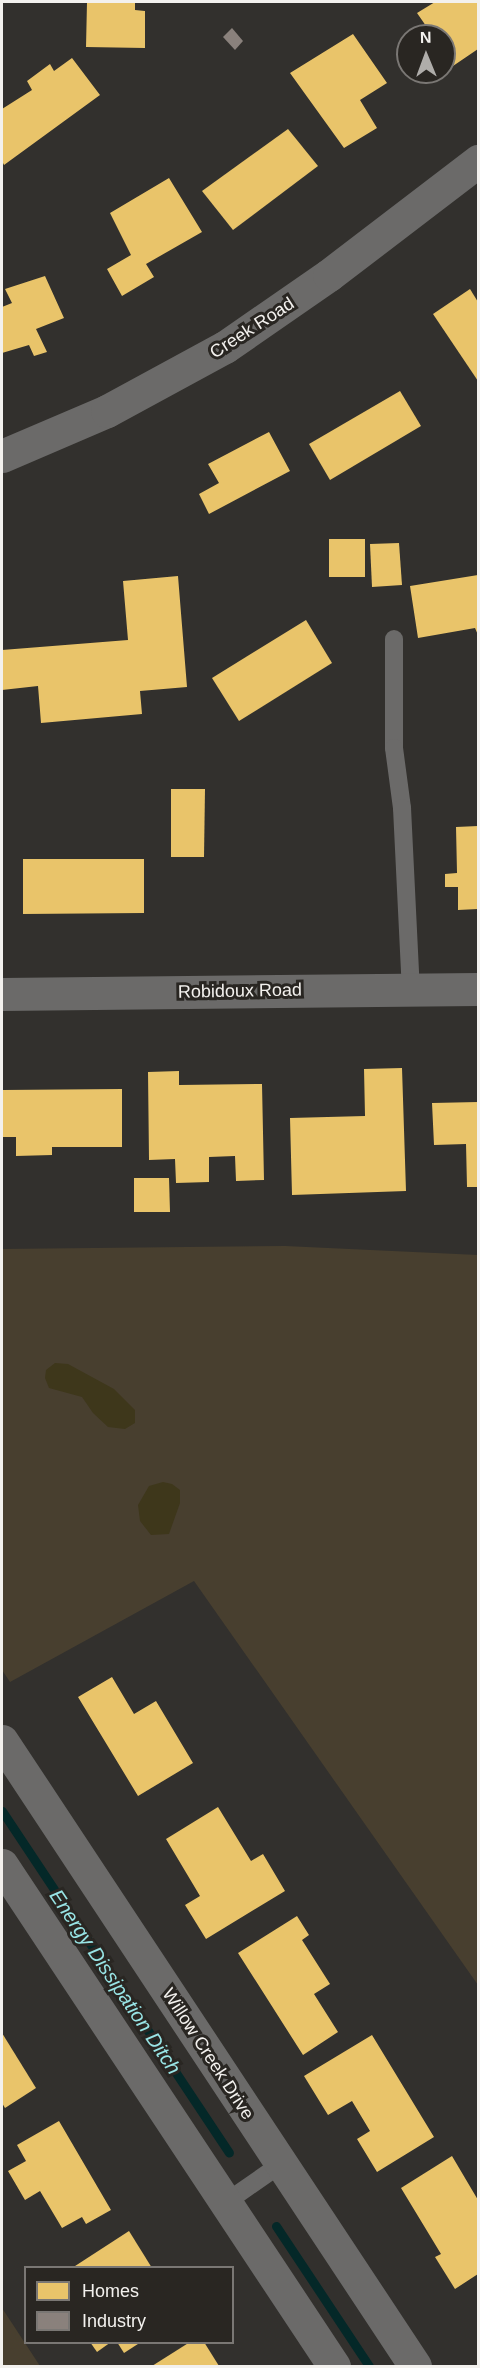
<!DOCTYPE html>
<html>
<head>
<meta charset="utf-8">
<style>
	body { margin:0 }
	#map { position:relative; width:480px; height:2368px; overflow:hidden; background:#32302d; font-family:Arial,sans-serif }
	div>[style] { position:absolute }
	.green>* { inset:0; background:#483f2f }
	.sand>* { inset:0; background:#3e371b }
	.homes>* { inset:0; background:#e9c46a }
	.industry>* { inset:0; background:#8a817c }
	.stream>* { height:9px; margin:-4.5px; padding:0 4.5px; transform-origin:4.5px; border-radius:4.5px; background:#042828 }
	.service>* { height:18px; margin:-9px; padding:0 9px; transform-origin:9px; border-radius:9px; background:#6b6a69 }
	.minor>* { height:33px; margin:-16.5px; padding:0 16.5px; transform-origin:16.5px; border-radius:16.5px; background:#6b6a69 }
	.tertiary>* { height:33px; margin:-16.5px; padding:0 16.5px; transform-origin:16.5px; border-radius:16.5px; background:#6b6a69 }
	span { translate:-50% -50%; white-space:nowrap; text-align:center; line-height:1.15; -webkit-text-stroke:6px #292622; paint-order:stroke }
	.street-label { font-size:18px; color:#f3f1ee }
	.water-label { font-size:20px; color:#98e4e5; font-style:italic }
	.frame { position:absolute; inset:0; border:3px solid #f3f1ee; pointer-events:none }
	.legend { position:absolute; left:24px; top:2266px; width:210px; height:78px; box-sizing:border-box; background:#292622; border:2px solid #7a7774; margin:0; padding:8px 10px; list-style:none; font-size:18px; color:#f3f1ee }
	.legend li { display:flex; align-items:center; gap:12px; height:30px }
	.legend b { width:30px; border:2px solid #7a7774 }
	.north { position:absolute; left:396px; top:24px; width:60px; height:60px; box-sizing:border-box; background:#292622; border:2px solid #7a7774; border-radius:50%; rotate:359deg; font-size:16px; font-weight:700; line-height:24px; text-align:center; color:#f3f1ee }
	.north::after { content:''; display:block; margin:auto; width:21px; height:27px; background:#afadaa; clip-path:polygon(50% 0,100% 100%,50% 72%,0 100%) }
</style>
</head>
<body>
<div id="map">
	<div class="green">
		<i style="clip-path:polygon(285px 1246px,478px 1255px,478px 1985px,194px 1581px,10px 1682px,2px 1670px,2px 1249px)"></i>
		<i style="clip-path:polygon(2px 2308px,40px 2366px,2px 2366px)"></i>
	</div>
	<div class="sand">
		<i style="clip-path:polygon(55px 1363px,68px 1364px,114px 1389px,135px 1410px,135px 1423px,125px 1429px,108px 1427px,93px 1413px,82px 1397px,49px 1388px,45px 1378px,46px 1370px)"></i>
		<i style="clip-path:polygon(163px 1482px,172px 1484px,180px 1490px,180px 1503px,169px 1534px,151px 1535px,140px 1521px,138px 1505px,149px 1486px)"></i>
	</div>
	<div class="homes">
		<i style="clip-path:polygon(87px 2px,135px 2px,135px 10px,145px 11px,145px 48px,86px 47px)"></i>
		<i style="clip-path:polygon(435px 2px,478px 2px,478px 49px,453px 66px,444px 53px,444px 36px,433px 36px,417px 13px)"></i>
		<i style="clip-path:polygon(353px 34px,387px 83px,360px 100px,377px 128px,344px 148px,290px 73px)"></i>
		<i style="clip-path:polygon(72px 58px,100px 95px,4px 165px,2px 161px,2px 109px,32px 90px,27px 81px,50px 64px,54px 71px)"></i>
		<i style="clip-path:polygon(288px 129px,318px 166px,233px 230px,202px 191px)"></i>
		<i style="clip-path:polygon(169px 178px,202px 232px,146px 264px,154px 277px,122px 296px,107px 269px,131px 255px,110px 213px)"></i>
		<i style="clip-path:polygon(45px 276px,64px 318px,36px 329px,47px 352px,34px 356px,29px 345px,2px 353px,2px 307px,12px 303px,5px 289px)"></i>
		<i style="clip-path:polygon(470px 289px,478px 302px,478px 381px,433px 314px)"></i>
		<i style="clip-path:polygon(400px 391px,421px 426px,330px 480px,309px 444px)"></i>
		<i style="clip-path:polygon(269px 432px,290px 471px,209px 514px,199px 494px,219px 483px,208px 464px)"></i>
		<i style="clip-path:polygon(329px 539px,365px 539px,365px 577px,329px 577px)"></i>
		<i style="clip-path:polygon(399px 543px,402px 585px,372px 587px,370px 544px)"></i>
		<i style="clip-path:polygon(478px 575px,478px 635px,475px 628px,418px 638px,410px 586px)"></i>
		<i style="clip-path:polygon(178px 576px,187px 687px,140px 691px,142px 714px,41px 723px,38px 686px,2px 690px,2px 650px,128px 640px,123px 581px)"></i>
		<i style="clip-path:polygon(306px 620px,332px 663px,239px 721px,212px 678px)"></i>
		<i style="clip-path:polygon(171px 789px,205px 789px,204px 857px,171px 857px)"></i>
		<i style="clip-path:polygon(478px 826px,478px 909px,458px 910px,458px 887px,445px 887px,445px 874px,457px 873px,456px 827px)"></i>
		<i style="clip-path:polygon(23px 859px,144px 859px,144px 913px,23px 914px)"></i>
		<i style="clip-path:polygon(402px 1068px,406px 1191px,292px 1195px,290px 1118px,365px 1116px,364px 1069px)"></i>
		<i style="clip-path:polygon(179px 1071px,179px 1085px,262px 1084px,264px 1180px,236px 1181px,235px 1156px,209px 1157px,209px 1182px,176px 1183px,175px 1159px,149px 1160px,148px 1072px)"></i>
		<i style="clip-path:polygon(122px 1089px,122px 1147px,52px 1147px,52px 1155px,16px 1156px,16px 1137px,2px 1137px,2px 1090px)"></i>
		<i style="clip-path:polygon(478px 1102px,478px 1187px,467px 1187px,466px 1144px,434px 1145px,432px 1103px)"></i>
		<i style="clip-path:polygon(134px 1178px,169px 1178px,170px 1212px,134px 1212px)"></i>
		<i style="clip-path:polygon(112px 1677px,134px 1714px,156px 1701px,193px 1763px,138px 1796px,78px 1697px)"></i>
		<i style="clip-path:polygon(218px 1807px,251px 1861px,263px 1854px,285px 1891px,206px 1939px,185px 1905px,200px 1896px,166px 1839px)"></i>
		<i style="clip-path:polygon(297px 1916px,309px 1935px,302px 1940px,330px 1984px,314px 1994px,338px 2032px,303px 2055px,238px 1953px)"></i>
		<i style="clip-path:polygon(2px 2033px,36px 2088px,5px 2108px,2px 2103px)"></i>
		<i style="clip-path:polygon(372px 2035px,434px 2137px,377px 2172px,357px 2139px,370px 2131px,352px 2101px,328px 2115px,304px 2076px)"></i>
		<i style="clip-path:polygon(59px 2121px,111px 2210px,86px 2224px,82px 2217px,62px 2228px,40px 2191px,25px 2200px,8px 2171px,26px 2161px,17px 2145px)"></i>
		<i style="clip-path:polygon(452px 2156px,478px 2200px,478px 2274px,455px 2289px,435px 2257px,441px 2254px,401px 2188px)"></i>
		<i style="clip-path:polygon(129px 2231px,152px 2268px,72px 2268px)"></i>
		<i style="clip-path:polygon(90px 2342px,111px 2342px,97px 2352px)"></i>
		<i style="clip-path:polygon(117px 2342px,141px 2342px,124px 2353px)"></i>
		<i style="clip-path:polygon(190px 2342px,204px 2342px,219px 2366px,152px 2366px)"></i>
	</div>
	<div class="industry">
		<i style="clip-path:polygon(232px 28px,243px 41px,235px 50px,223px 37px)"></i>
	</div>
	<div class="stream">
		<i style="left:2px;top:1811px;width:410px;rotate:56.4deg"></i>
		<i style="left:276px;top:2226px;width:168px;rotate:56.4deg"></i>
	</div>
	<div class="service">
		<i style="left:394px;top:639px;width:109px;rotate:90deg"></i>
		<i style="left:394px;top:748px;width:61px;rotate:82.4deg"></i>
		<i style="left:402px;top:808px;width:181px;rotate:87.2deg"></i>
		<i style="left:225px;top:2203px;width:68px;rotate:-34.9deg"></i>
	</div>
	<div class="minor">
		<i style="left:2px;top:994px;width:476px;rotate:-0.6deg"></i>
	</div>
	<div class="tertiary">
		<i style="left:2px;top:456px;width:114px;rotate:-23.2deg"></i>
		<i style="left:107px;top:411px;width:134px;rotate:-28.5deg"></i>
		<i style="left:225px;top:347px;width:126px;rotate:-34.7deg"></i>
		<i style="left:329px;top:275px;width:188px;rotate:-37.4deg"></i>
		<i style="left:2px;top:1741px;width:749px;rotate:56.54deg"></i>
		<i style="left:2px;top:1865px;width:601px;rotate:56.47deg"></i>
	</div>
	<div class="street-label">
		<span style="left:252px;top:328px;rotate:-33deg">Creek Road</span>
		<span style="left:240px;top:991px;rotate:-1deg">Robidoux Road</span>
		<span style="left:208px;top:2054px;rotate:57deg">Willow Creek Drive</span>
	</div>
	<div class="water-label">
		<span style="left:115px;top:1982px;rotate:56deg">Energy Dissipation Ditch</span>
	</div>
	<div class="frame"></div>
	<ul class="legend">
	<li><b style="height:16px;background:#e9c46a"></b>Homes</li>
	<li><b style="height:16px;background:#8a817c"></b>Industry</li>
	</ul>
	<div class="north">N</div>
</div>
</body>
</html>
